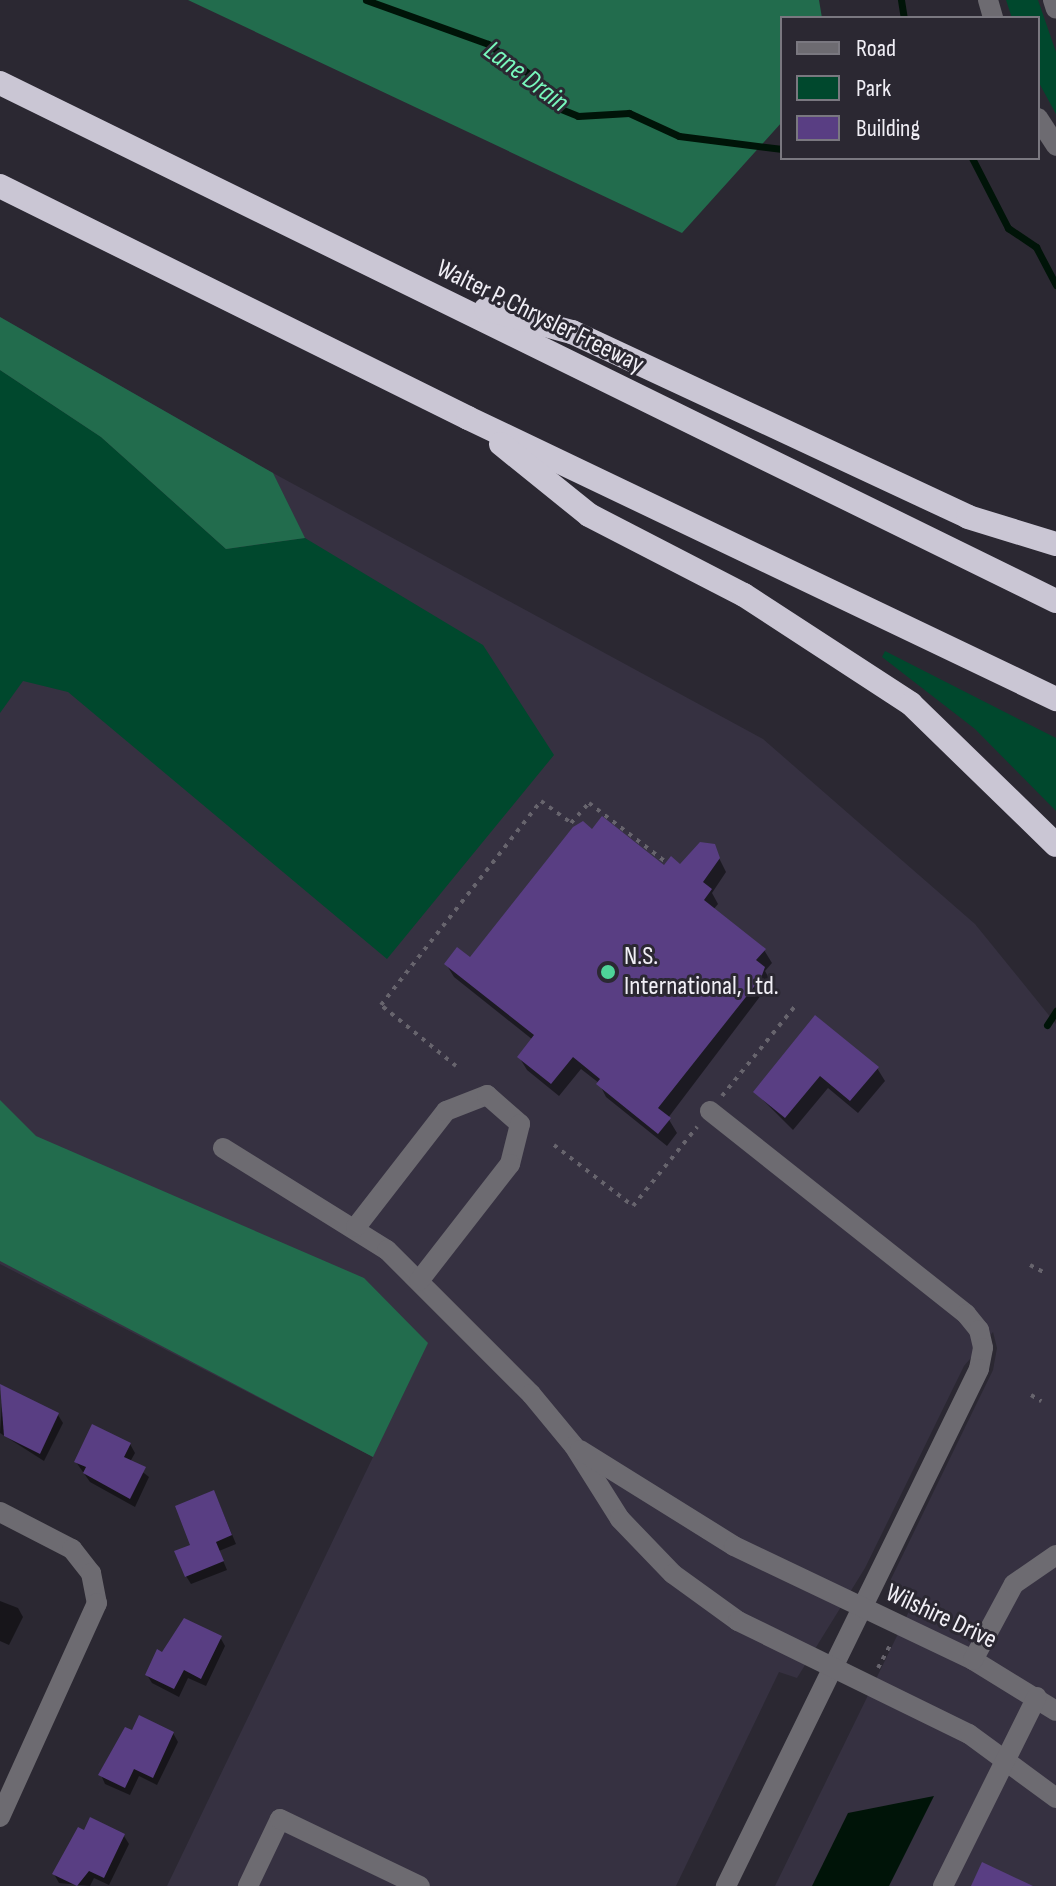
<!DOCTYPE html>
<html>
<head>
<meta charset="utf-8">
<style>
	body { margin:0 }
	#map { position:relative; width:1056px; height:1886px; overflow:hidden; background:#2b2832; font-family:"Sofia Sans Condensed",sans-serif }
	div>[style] { position:absolute }
	.built>* { inset:0; background:#363141 }
	.green>* { inset:0; background:#00482d }
	.forest>* { inset:0; background:#226c4d }
	.water>* { inset:0; background:#001408 }
	.shadow>* { inset:0; background:#0007 }
	.stream>* { height:7px; margin:-3.5px; padding:0 3.5px; transform-origin:3.5px; border-radius:3.5px; background:#001408 }
	.building>* { inset:0; background:#593e83 }
	.path>* { height:4px; margin-top:-2px; transform-origin:0; background:repeating-linear-gradient(90deg,#67646d 0 4px,transparent 0 10px) }
	.minor>* { height:20px; margin:-10px; padding:0 10px; transform-origin:10px; border-radius:10px; background:#6d6b71 }
	.highway>* { height:24px; margin:-12px; padding:0 12px; transform-origin:12px; border-radius:12px; background:#cac6d4 }
	.dots>* { width:22px; height:22px; translate:-50% -50%; box-sizing:border-box; border:4px solid #2b2832; border-radius:50% }
	span { translate:-50% -50%; white-space:nowrap; text-align:center; line-height:1.15; -webkit-text-stroke:6px #2b2832; paint-order:stroke }
	.street-label { font-size:26px; color:#f1eff6 }
	.poi-label { font-size:26px; color:#f1eff6 }
	.left { translate:0 -50%; text-align:left }
	.water-label { font-size:28px; color:#77f6bb; font-style:italic }
	.legend { position:absolute; left:780px; top:16px; width:260px; height:144px; box-sizing:border-box; background:#2b2832; border:2px solid #7a7880; margin:0; padding:10px 14px; list-style:none; font-size:24px; color:#f1eff6 }
	.legend li { display:flex; align-items:center; gap:16px; height:40px }
	.legend b { width:40px; border:2px solid #7a7880 }
</style>
</head>
<body>
<div id="map">
	<div class="built">
		<i style="clip-path:polygon(0 317px,273px 473px,763px 739px,975px 924px,1056px 1024px,1056px 1886px,775px 1886px,914px 1601px,889px 1587px,891px 1579px,993px 1370px,997px 1348px,993px 1332px,964px 1366px,865px 1568px,797px 1678px,779px 1672px,676px 1886px,167px 1886px,373px 1457px,0 1264px)"></i>
	</div>
	<div class="green">
		<i style="clip-path:polygon(1006px 0,1038px 0,1056px 52px,1056px 114px,1038px 81px,1038px 18px,1012px 18px)"></i>
		<i style="clip-path:polygon(0 370px,101px 437px,226px 549px,305px 538px,483px 645px,554px 755px,387px 959px,68px 692px,23px 681px,0 713px)"></i>
		<i style="clip-path:polygon(885px 651px,1056px 738px,1056px 811px,975px 729px,882px 657px)"></i>
	</div>
	<div class="forest">
		<i style="clip-path:polygon(188px 0,819px 0,822px 18px,782px 18px,782px 122px,682px 233px)"></i>
		<i style="clip-path:polygon(0 317px,273px 473px,305px 538px,226px 549px,101px 437px,0 370px)"></i>
		<i style="clip-path:polygon(0 1100px,36px 1136px,364px 1278px,428px 1343px,373px 1457px,0 1261px)"></i>
	</div>
	<div class="water">
		<i style="clip-path:polygon(934px 1796px,889px 1886px,812px 1886px,848px 1813px)"></i>
	</div>
	<div class="shadow">
		<i style="clip-path:polygon(592px 831px,664px 868px,680px 866px,713px 846px,726px 872px,712px 893px,718px 904px,713px 910px,764px 950px,772px 963px,765px 971px,771px 982px,668px 1118px,677px 1133px,667px 1146px,606px 1097px,599px 1083px,581px 1069px,559px 1096px,527px 1070px,519px 1057px,533px 1040px,454px 977px,446px 964px,471px 960px)"></i>
		<i style="clip-path:polygon(816px 1018px,877px 1068px,885px 1081px,858px 1113px,828px 1088px,793px 1130px,755px 1092px)"></i>
		<i style="clip-path:polygon(3px 1388px,58px 1415px,63px 1423px,44px 1461px,0 1433px)"></i>
		<i style="clip-path:polygon(130px 1444px,135px 1453px,130px 1462px,149px 1477px,135px 1507px,90px 1482px,76px 1462px)"></i>
		<i style="clip-path:polygon(218px 1501px,236px 1544px,219px 1551px,227px 1570px,191px 1584px,186px 1576px)"></i>
		<i style="clip-path:polygon(0 1601px,18px 1608px,23px 1617px,9px 1645px,0 1641px)"></i>
		<i style="clip-path:polygon(220px 1637px,225px 1646px,206px 1686px,188px 1678px,179px 1697px,152px 1683px,147px 1675px,163px 1654px)"></i>
		<i style="clip-path:polygon(173px 1733px,178px 1742px,157px 1785px,139px 1776px,130px 1795px,105px 1784px,101px 1775px)"></i>
		<i style="clip-path:polygon(124px 1836px,129px 1844px,109px 1885px,94px 1878px,90px 1886px,59px 1883px,54px 1874px)"></i>
	</div>
	<div class="stream">
		<i style="left:366px;top:0;width:130px;rotate:19.8deg"></i>
		<i style="left:488px;top:44px;width:82px;rotate:36deg"></i>
		<i style="left:554px;top:92px;width:18px;rotate:68deg"></i>
		<i style="left:561px;top:109px;width:18px;rotate:22deg"></i>
		<i style="left:578px;top:116px;width:51px;rotate:-3.4deg"></i>
		<i style="left:629px;top:113px;width:55px;rotate:24.7deg"></i>
		<i style="left:679px;top:136px;width:104px;rotate:7.2deg"></i>
		<i style="left:901px;top:0;width:18px;rotate:81deg"></i>
		<i style="left:972px;top:158px;width:79px;rotate:62.8deg"></i>
		<i style="left:1008px;top:228px;width:34px;rotate:34deg"></i>
		<i style="left:1036px;top:247px;width:43px;rotate:62.2deg"></i>
		<i style="left:1047px;top:1025px;width:17px;rotate:-57deg"></i>
	</div>
	<div class="building">
		<i style="clip-path:polygon(602px 816px,664px 865px,671px 856px,680px 864px,700px 842px,715px 844px,720px 858px,703px 882px,712px 889px,704px 900px,766px 949px,756px 960px,765px 967px,761px 978px,658px 1108px,671px 1118px,658px 1134px,596px 1084px,600px 1079px,573px 1057px,551px 1084px,517px 1057px,534px 1035px,444px 964px,457px 947px,470px 957px,573px 827px,583px 821px,592px 829px)"></i>
		<i style="clip-path:polygon(815px 1015px,879px 1067px,850px 1101px,820px 1076px,785px 1118px,753px 1092px)"></i>
		<i style="clip-path:polygon(0 1384px,59px 1413px,40px 1454px,4px 1436px)"></i>
		<i style="clip-path:polygon(92px 1424px,131px 1443px,124px 1457px,146px 1467px,130px 1499px,83px 1473px,86px 1467px,74px 1462px)"></i>
		<i style="clip-path:polygon(214px 1490px,232px 1535px,216px 1542px,224px 1561px,185px 1577px,174px 1551px,190px 1545px,175px 1506px)"></i>
		<i style="clip-path:polygon(184px 1618px,222px 1636px,201px 1679px,184px 1670px,174px 1689px,145px 1675px,157px 1649px,162px 1652px)"></i>
		<i style="clip-path:polygon(139px 1715px,174px 1732px,153px 1778px,134px 1769px,125px 1788px,98px 1775px,125px 1727px,132px 1730px)"></i>
		<i style="clip-path:polygon(90px 1817px,125px 1834px,104px 1878px,89px 1871px,77px 1886px,52px 1874px,78px 1827px,84px 1830px)"></i>
		<i style="clip-path:polygon(982px 1862px,1033px 1886px,971px 1886px)"></i>
	</div>
	<div class="path">
		<i style="left:456px;top:1066px;width:97px;rotate:-140.9deg"></i>
		<i style="left:381px;top:1005px;width:259px;rotate:-51.9deg"></i>
		<i style="left:541px;top:801px;width:37px;rotate:36deg"></i>
		<i style="left:571px;top:823px;width:27px;rotate:-48deg"></i>
		<i style="left:589px;top:803px;width:97px;rotate:37.5deg"></i>
		<i style="left:722px;top:1096px;width:117px;rotate:-50.9deg"></i>
		<i style="left:554px;top:1145px;width:100px;rotate:37.7deg"></i>
		<i style="left:633px;top:1206px;width:102px;rotate:-51deg"></i>
		<i style="left:1030px;top:1265px;width:15px;rotate:28deg"></i>
		<i style="left:1031px;top:1395px;width:12px;rotate:31deg"></i>
		<i style="left:878px;top:1668px;width:27px;rotate:-62deg"></i>
	</div>
	<div class="minor">
		<i style="left:988px;top:0;width:19px;rotate:74deg"></i>
		<i style="left:1053px;top:0;width:9px;rotate:72deg"></i>
		<i style="left:1038px;top:118px;width:33px;rotate:57deg"></i>
		<i style="left:710px;top:1111px;width:327px;rotate:38.4deg"></i>
		<i style="left:966px;top:1314px;width:21px;rotate:51deg"></i>
		<i style="left:979px;top:1330px;width:18px;rotate:77deg"></i>
		<i style="left:983px;top:1348px;width:21px;rotate:101deg"></i>
		<i style="left:979px;top:1369px;width:576px;rotate:116.08deg"></i>
		<i style="left:223px;top:1148px;width:193px;rotate:31.9deg"></i>
		<i style="left:387px;top:1250px;width:204px;rotate:45deg"></i>
		<i style="left:531px;top:1394px;width:67px;rotate:50.4deg"></i>
		<i style="left:574px;top:1446px;width:86px;rotate:57.8deg"></i>
		<i style="left:620px;top:1519px;width:76px;rotate:46.1deg"></i>
		<i style="left:673px;top:1574px;width:80px;rotate:35.9deg"></i>
		<i style="left:738px;top:1621px;width:257px;rotate:26.1deg"></i>
		<i style="left:969px;top:1734px;width:108px;rotate:36.3deg"></i>
		<i style="left:356px;top:1227px;width:147px;rotate:-52.2deg"></i>
		<i style="left:446px;top:1111px;width:44px;rotate:-21.3deg"></i>
		<i style="left:487px;top:1095px;width:44px;rotate:41.3deg"></i>
		<i style="left:520px;top:1124px;width:41px;rotate:104deg"></i>
		<i style="left:510px;top:1164px;width:148px;rotate:127.9deg"></i>
		<i style="left:580px;top:1450px;width:181px;rotate:31.9deg"></i>
		<i style="left:734px;top:1546px;width:265px;rotate:25.5deg"></i>
		<i style="left:973px;top:1660px;width:97px;rotate:31.6deg"></i>
		<i style="left:0;top:1512px;width:81px;rotate:27.2deg"></i>
		<i style="left:72px;top:1549px;width:31px;rotate:52deg"></i>
		<i style="left:91px;top:1573px;width:31px;rotate:79deg"></i>
		<i style="left:97px;top:1603px;width:235px;rotate:114.4deg"></i>
		<i style="left:973px;top:1660px;width:86px;rotate:-61.7deg"></i>
		<i style="left:1014px;top:1584px;width:51px;rotate:-34.6deg"></i>
		<i style="left:248px;top:1886px;width:74px;rotate:-64.5deg"></i>
		<i style="left:280px;top:1819px;width:155px;rotate:25.6deg"></i>
		<i style="left:943px;top:1886px;width:211px;rotate:-63.6deg"></i>
	</div>
	<div class="highway">
		<i style="left:0;top:83px;width:1176px;rotate:26.13deg"></i>
		<i style="left:0;top:186px;width:522px;rotate:26.37deg"></i>
		<i style="left:468px;top:418px;width:652px;rotate:25.54deg"></i>
		<i style="left:486px;top:309px;width:89px;rotate:15deg"></i>
		<i style="left:572px;top:332px;width:437px;rotate:25deg"></i>
		<i style="left:968px;top:517px;width:92px;rotate:17.1deg"></i>
		<i style="left:501px;top:444px;width:113px;rotate:38.9deg"></i>
		<i style="left:589px;top:515px;width:174px;rotate:27.3deg"></i>
		<i style="left:744px;top:595px;width:199px;rotate:33.1deg"></i>
		<i style="left:911px;top:704px;width:202px;rotate:44.2deg"></i>
	</div>
	<div class="dots">
		<i style="left:608px;top:972px;background:#4ed399"></i>
	</div>
	<div class="street-label">
		<span style="left:540px;top:317px;rotate:26deg">Walter P. Chrysler Freeway</span>
		<span style="left:941px;top:1617px;rotate:25deg">Wilshire Drive</span>
	</div>
	<div class="poi-label">
		<span class="left" style="left:624px;top:972px">N.S.<br>International, Ltd.</span>
	</div>
	<div class="water-label">
		<span style="left:526px;top:77px;rotate:37deg">Lane Drain</span>
	</div>
	<ul class="legend">
	<li><b style="height:10px;background:#6d6b71"></b>Road</li>
	<li><b style="height:22px;background:#00482d"></b>Park</li>
	<li><b style="height:22px;background:#593e83"></b>Building</li>
	</ul>
</div>
</body>
</html>
